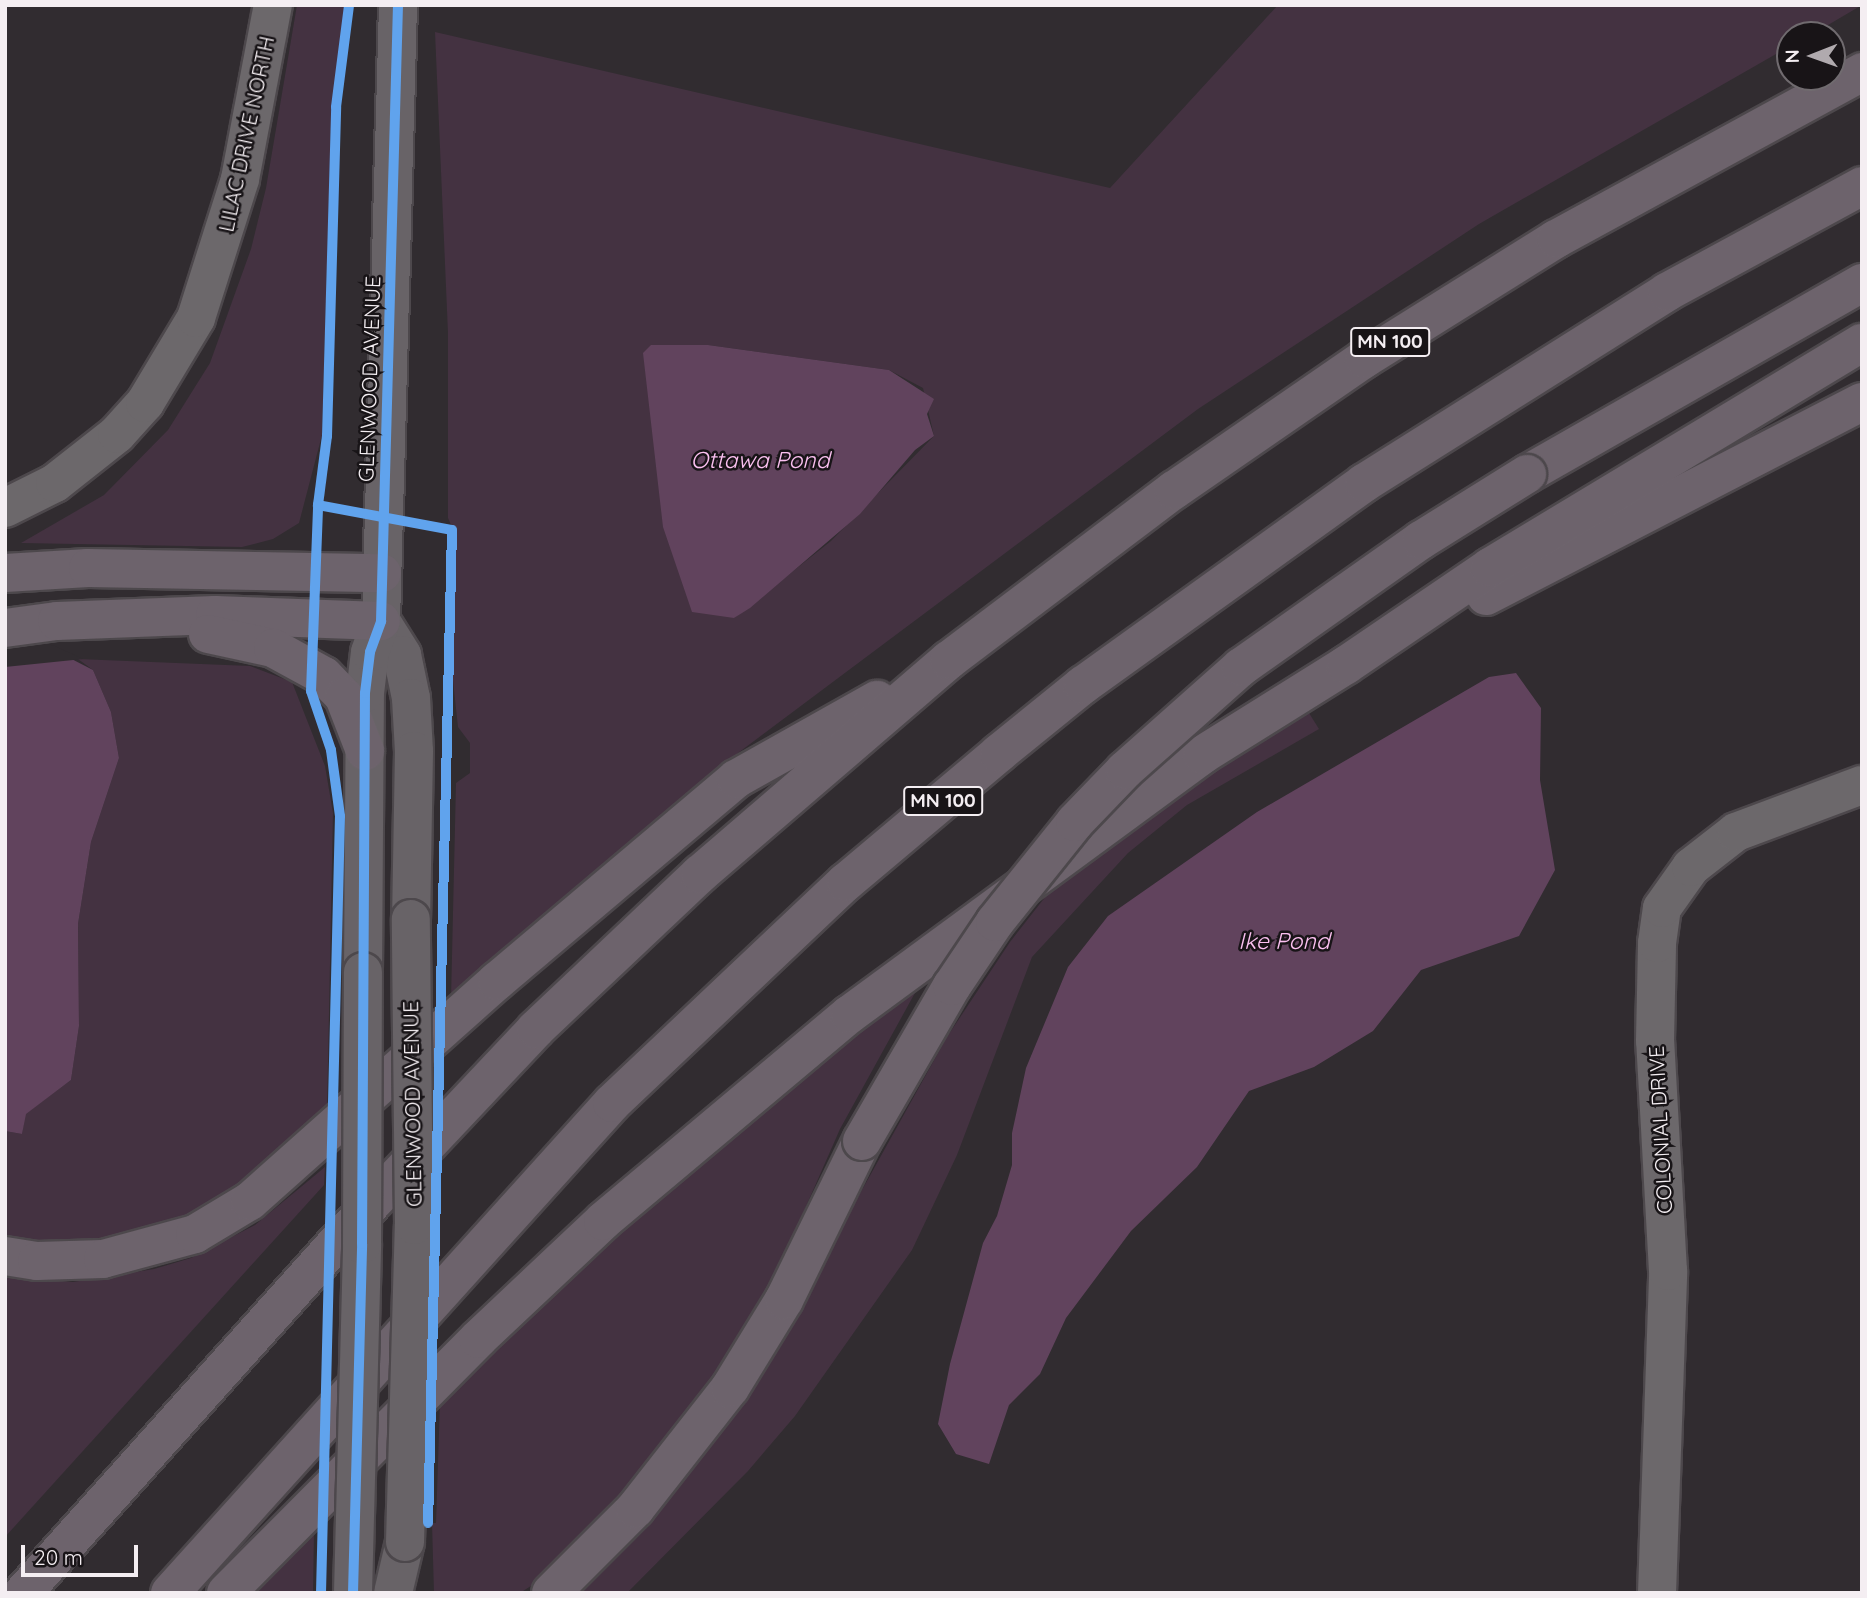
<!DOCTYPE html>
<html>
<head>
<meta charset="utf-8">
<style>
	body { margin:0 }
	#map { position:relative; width:1867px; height:1598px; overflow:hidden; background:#312c30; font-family:Quicksand,sans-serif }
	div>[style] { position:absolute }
	.green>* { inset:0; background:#443241 }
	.water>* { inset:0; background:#61435d }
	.pier>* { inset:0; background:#312c30 }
	.roads { filter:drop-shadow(2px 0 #4d484c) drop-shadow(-2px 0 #4d484c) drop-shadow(0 2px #4d484c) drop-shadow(0 -2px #4d484c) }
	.street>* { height:38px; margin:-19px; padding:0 19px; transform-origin:19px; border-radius:19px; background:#6c686b }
	.secondary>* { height:38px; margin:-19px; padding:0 19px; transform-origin:19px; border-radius:19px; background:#686367 }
	.highway>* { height:38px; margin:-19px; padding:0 19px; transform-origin:19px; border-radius:19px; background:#6d636c }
	.bridges { filter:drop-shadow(2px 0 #4d484c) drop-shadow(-2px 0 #4d484c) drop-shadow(0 2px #4d484c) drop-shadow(0 -2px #4d484c) }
	.secondary-bridge>* { height:38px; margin:-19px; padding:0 19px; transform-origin:19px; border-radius:19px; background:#686367 }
	.highway-bridge>* { height:38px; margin:-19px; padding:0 19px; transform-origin:19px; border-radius:19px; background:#6d636c }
	.cycleway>* { height:10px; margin:-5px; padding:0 5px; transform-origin:5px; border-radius:5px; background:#60a3ed }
	span { translate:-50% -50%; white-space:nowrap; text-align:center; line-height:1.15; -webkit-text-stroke:5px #181417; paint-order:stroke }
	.shield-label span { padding:2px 5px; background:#181417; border:2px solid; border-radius:5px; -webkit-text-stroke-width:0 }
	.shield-label { font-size:19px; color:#f4eef2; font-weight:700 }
	.street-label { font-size:21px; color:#f4eef2 }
	.water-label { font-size:23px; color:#fbc0f0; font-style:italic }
	.frame { position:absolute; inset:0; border:7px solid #f4eef2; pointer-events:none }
	.north { position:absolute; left:1776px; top:21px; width:70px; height:70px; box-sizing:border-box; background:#181417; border:2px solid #706b6f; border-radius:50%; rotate:269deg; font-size:19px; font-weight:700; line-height:28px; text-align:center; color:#f4eef2 }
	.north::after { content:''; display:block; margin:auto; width:24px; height:32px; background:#b0aaae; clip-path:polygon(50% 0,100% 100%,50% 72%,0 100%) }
	.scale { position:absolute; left:21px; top:1545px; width:117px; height:32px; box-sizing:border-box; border:4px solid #f4eef2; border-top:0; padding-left:9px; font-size:21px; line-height:24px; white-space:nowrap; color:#f4eef2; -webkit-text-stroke:5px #181417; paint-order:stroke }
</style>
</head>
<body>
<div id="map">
	<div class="green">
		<i style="clip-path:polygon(297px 5px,345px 5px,331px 131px,322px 435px,299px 523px,273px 539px,242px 547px,21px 543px,104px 495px,168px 430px,210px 363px,251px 249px,266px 188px)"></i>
		<i style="clip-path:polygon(evenodd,1278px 5px,1862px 5px,1811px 35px,1790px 35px,1790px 46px,1479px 224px,1198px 409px,738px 753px,504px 948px,451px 999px,456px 783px,470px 773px,470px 743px,458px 727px,451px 662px,456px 575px,455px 534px,448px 518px,448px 333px,435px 32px,1110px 188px,1278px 5px,708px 345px,889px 370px,923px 388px,934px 436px,831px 541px,734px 618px,708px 345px)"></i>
		<i style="clip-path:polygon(78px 659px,250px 666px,292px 682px,325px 766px,333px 813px,327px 1113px,262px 1169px,217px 1201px,178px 1221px,120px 1237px,75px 1242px,18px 1240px,5px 1236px,5px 1131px,22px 1134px,25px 1114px,71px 1080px,79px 1026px,78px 924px,91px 842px,119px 758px,111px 712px,93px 670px)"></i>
		<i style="clip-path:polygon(1309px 713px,1319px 729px,1187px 805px,1128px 853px,1032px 957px,957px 1155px,912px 1250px,795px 1416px,748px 1471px,627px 1593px,572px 1593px,802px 1298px,947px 1037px,1010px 942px,1068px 868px,1203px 776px)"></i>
		<i style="clip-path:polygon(921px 982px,840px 1129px,768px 1293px,745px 1334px,647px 1472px,537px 1582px,520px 1593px,434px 1593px,432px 1523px,436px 1523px,440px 1402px,568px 1276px,734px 1131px)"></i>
		<i style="clip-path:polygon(325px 1167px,324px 1185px,5px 1537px,5px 1276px,73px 1282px,154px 1269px,191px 1258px,255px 1225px)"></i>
		<i style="clip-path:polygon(314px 1530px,313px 1593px,255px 1593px,259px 1588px)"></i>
	</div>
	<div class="water">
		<i style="clip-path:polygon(651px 345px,708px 345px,889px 370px,934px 399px,927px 414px,934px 436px,915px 450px,860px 514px,750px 608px,734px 618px,692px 612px,663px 527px,643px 353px)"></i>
		<i style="clip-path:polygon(5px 636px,54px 650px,93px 670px,111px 712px,119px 758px,91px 842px,78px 924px,79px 1026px,71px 1080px,26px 1114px,22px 1134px,5px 1131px)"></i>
		<i style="clip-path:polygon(1516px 673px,1541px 708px,1540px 780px,1555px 870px,1519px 936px,1421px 970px,1373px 1031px,1314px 1067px,1249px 1091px,1197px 1167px,1131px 1231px,1066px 1318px,1040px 1374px,1009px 1405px,989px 1464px,956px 1454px,938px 1424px,950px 1364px,983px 1243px,997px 1216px,1012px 1165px,1012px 1133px,1026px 1068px,1068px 967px,1108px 916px,1257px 812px,1489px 677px)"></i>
	</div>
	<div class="pier">
		<i style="clip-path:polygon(5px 633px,55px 646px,83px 659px,5px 667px)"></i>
	</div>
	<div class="roads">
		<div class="street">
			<i style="left:5px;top:508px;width:56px;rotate:-26.6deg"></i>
			<i style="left:55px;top:483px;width:79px;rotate:-38.3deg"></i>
			<i style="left:117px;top:434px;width:42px;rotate:-47.9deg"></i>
			<i style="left:145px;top:403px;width:99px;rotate:-59deg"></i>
			<i style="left:196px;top:318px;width:146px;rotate:-72.4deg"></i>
			<i style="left:240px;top:179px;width:177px;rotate:-79.3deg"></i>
			<i style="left:1657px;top:1593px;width:322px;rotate:-88deg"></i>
			<i style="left:1668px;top:1271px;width:230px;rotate:-93.2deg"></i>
			<i style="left:1655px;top:1041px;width:98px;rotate:-88.8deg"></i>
			<i style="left:1657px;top:943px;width:35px;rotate:-82deg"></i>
			<i style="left:1662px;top:908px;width:50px;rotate:-54.7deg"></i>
			<i style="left:1691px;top:867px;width:57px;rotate:-37.9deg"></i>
			<i style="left:1736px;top:832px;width:134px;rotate:-20.5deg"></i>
		</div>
		<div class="secondary">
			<i style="left:381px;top:621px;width:40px;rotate:58deg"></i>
			<i style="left:402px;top:655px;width:44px;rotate:78.2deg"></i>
			<i style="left:411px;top:698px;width:53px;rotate:86.8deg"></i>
			<i style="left:414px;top:751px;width:168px;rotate:91deg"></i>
			<i style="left:363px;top:972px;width:279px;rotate:-89.6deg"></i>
			<i style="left:365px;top:693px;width:41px;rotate:-83deg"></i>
			<i style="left:370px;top:652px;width:33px;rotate:-70deg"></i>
			<i style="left:381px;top:621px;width:616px;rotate:-88.42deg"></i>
			<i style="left:393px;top:1593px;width:52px;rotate:-76.8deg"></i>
		</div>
		<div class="highway">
			<i style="left:1527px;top:474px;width:386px;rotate:-29.7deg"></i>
			<i style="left:5px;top:573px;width:83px;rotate:-3.4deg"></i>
			<i style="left:88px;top:568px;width:294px;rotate:1deg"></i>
			<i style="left:1486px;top:596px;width:423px;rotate:-27.3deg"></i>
			<i style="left:5px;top:628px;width:52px;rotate:-7.7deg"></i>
			<i style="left:57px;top:621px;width:158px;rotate:-2.2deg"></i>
			<i style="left:215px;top:615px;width:166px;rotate:2.1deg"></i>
			<i style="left:208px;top:634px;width:66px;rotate:12.2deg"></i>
			<i style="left:273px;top:648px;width:58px;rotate:28.8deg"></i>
			<i style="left:324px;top:676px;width:29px;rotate:46deg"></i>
			<i style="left:344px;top:697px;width:58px;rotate:68.7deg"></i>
			<i style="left:5px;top:1256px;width:32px;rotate:9deg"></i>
			<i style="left:37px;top:1261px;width:66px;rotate:-1.7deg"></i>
			<i style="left:103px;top:1259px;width:95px;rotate:-15.2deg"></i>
			<i style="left:195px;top:1234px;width:64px;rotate:-31deg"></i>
			<i style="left:250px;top:1201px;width:331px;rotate:-41.7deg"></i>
			<i style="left:497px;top:981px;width:313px;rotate:-40.2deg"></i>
			<i style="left:736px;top:779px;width:162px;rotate:-29.3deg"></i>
			<i style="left:23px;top:1593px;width:526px;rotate:-48.16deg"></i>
			<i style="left:374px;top:1201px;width:236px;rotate:-46.7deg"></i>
			<i style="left:536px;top:1029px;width:226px;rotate:-43.4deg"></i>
			<i style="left:700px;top:874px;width:328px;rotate:-40.7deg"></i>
			<i style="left:949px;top:660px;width:282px;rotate:-37.1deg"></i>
			<i style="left:1174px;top:490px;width:231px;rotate:-34.6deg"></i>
			<i style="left:1364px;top:359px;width:226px;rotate:-32deg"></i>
			<i style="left:1556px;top:239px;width:349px;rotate:-28.6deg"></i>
			<i style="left:170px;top:1593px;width:660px;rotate:-47.95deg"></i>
			<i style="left:612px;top:1103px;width:322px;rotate:-43.4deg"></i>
			<i style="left:846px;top:882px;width:200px;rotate:-40.1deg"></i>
			<i style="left:999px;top:753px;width:108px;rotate:-39deg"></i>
			<i style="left:1083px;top:685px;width:346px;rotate:-35.7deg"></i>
			<i style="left:1364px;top:483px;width:358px;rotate:-32.2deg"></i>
			<i style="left:1667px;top:292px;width:222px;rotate:-28.5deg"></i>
			<i style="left:226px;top:1593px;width:358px;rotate:-45.2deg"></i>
			<i style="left:478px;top:1339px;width:172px;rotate:-43.3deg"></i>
			<i style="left:603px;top:1221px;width:322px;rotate:-40deg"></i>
			<i style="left:850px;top:1014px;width:437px;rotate:-36.3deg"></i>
			<i style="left:1202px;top:755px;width:170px;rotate:-32deg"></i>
			<i style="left:1346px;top:665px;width:174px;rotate:-34.2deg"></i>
			<i style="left:1490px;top:567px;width:434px;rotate:-31.1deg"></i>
			<i style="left:551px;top:1593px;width:119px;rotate:-45deg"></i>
			<i style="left:635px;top:1509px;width:154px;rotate:-51.9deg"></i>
			<i style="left:730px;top:1388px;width:103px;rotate:-58.5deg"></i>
			<i style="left:784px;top:1300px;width:177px;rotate:-63.9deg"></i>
		</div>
	</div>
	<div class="bridges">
		<div class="secondary-bridge">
			<i style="left:405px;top:1542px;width:317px;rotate:-88.4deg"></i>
			<i style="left:414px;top:1225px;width:306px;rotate:-90.6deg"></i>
			<i style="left:353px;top:1593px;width:349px;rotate:-88.5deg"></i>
			<i style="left:362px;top:1244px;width:272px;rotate:-89.8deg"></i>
		</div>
		<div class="highway-bridge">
			<i style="left:862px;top:1141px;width:179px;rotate:-59.9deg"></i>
			<i style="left:952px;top:986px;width:77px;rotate:-56.1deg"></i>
			<i style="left:995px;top:922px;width:128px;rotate:-51.3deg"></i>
			<i style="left:1075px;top:822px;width:72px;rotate:-46.1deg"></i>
			<i style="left:1125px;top:770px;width:155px;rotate:-41.6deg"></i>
			<i style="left:1241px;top:667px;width:220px;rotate:-35.2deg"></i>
			<i style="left:1421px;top:540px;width:125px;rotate:-31.9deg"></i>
		</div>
	</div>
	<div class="cycleway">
		<i style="left:318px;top:505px;width:70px;rotate:-82.6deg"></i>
		<i style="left:327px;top:436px;width:329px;rotate:-88.4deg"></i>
		<i style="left:336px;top:107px;width:103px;rotate:-82.7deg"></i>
		<i style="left:321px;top:1593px;width:777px;rotate:-88.6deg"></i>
		<i style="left:340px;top:816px;width:67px;rotate:-97.8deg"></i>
		<i style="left:331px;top:750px;width:62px;rotate:-108.7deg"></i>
		<i style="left:311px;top:691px;width:186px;rotate:-87.8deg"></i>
		<i style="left:318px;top:505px;width:136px;rotate:10.6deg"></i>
		<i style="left:452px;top:530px;width:993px;rotate:91.38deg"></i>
		<i style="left:353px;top:1593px;width:349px;rotate:-88.5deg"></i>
		<i style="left:362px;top:1244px;width:551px;rotate:-89.69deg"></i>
		<i style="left:365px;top:693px;width:41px;rotate:-83deg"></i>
		<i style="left:370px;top:652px;width:33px;rotate:-70deg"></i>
		<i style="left:381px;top:621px;width:616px;rotate:-88.42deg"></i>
	</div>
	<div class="shield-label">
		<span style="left:1390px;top:342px">MN 100</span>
		<span style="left:943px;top:801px">MN 100</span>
	</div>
	<div class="street-label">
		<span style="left:246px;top:134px;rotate:-78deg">LILAC DRIVE NORTH</span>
		<span style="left:369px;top:379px;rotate:-88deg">GLENWOOD AVENUE</span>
		<span style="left:412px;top:1104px;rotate:-91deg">GLENWOOD AVENUE</span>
		<span style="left:1660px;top:1130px;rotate:-93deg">COLONIAL DRIVE</span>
	</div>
	<div class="water-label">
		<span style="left:760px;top:460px">Ottawa Pond</span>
		<span style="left:1284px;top:941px">Ike Pond</span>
	</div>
	<div class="frame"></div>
	<div class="north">N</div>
	<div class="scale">20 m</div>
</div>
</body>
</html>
